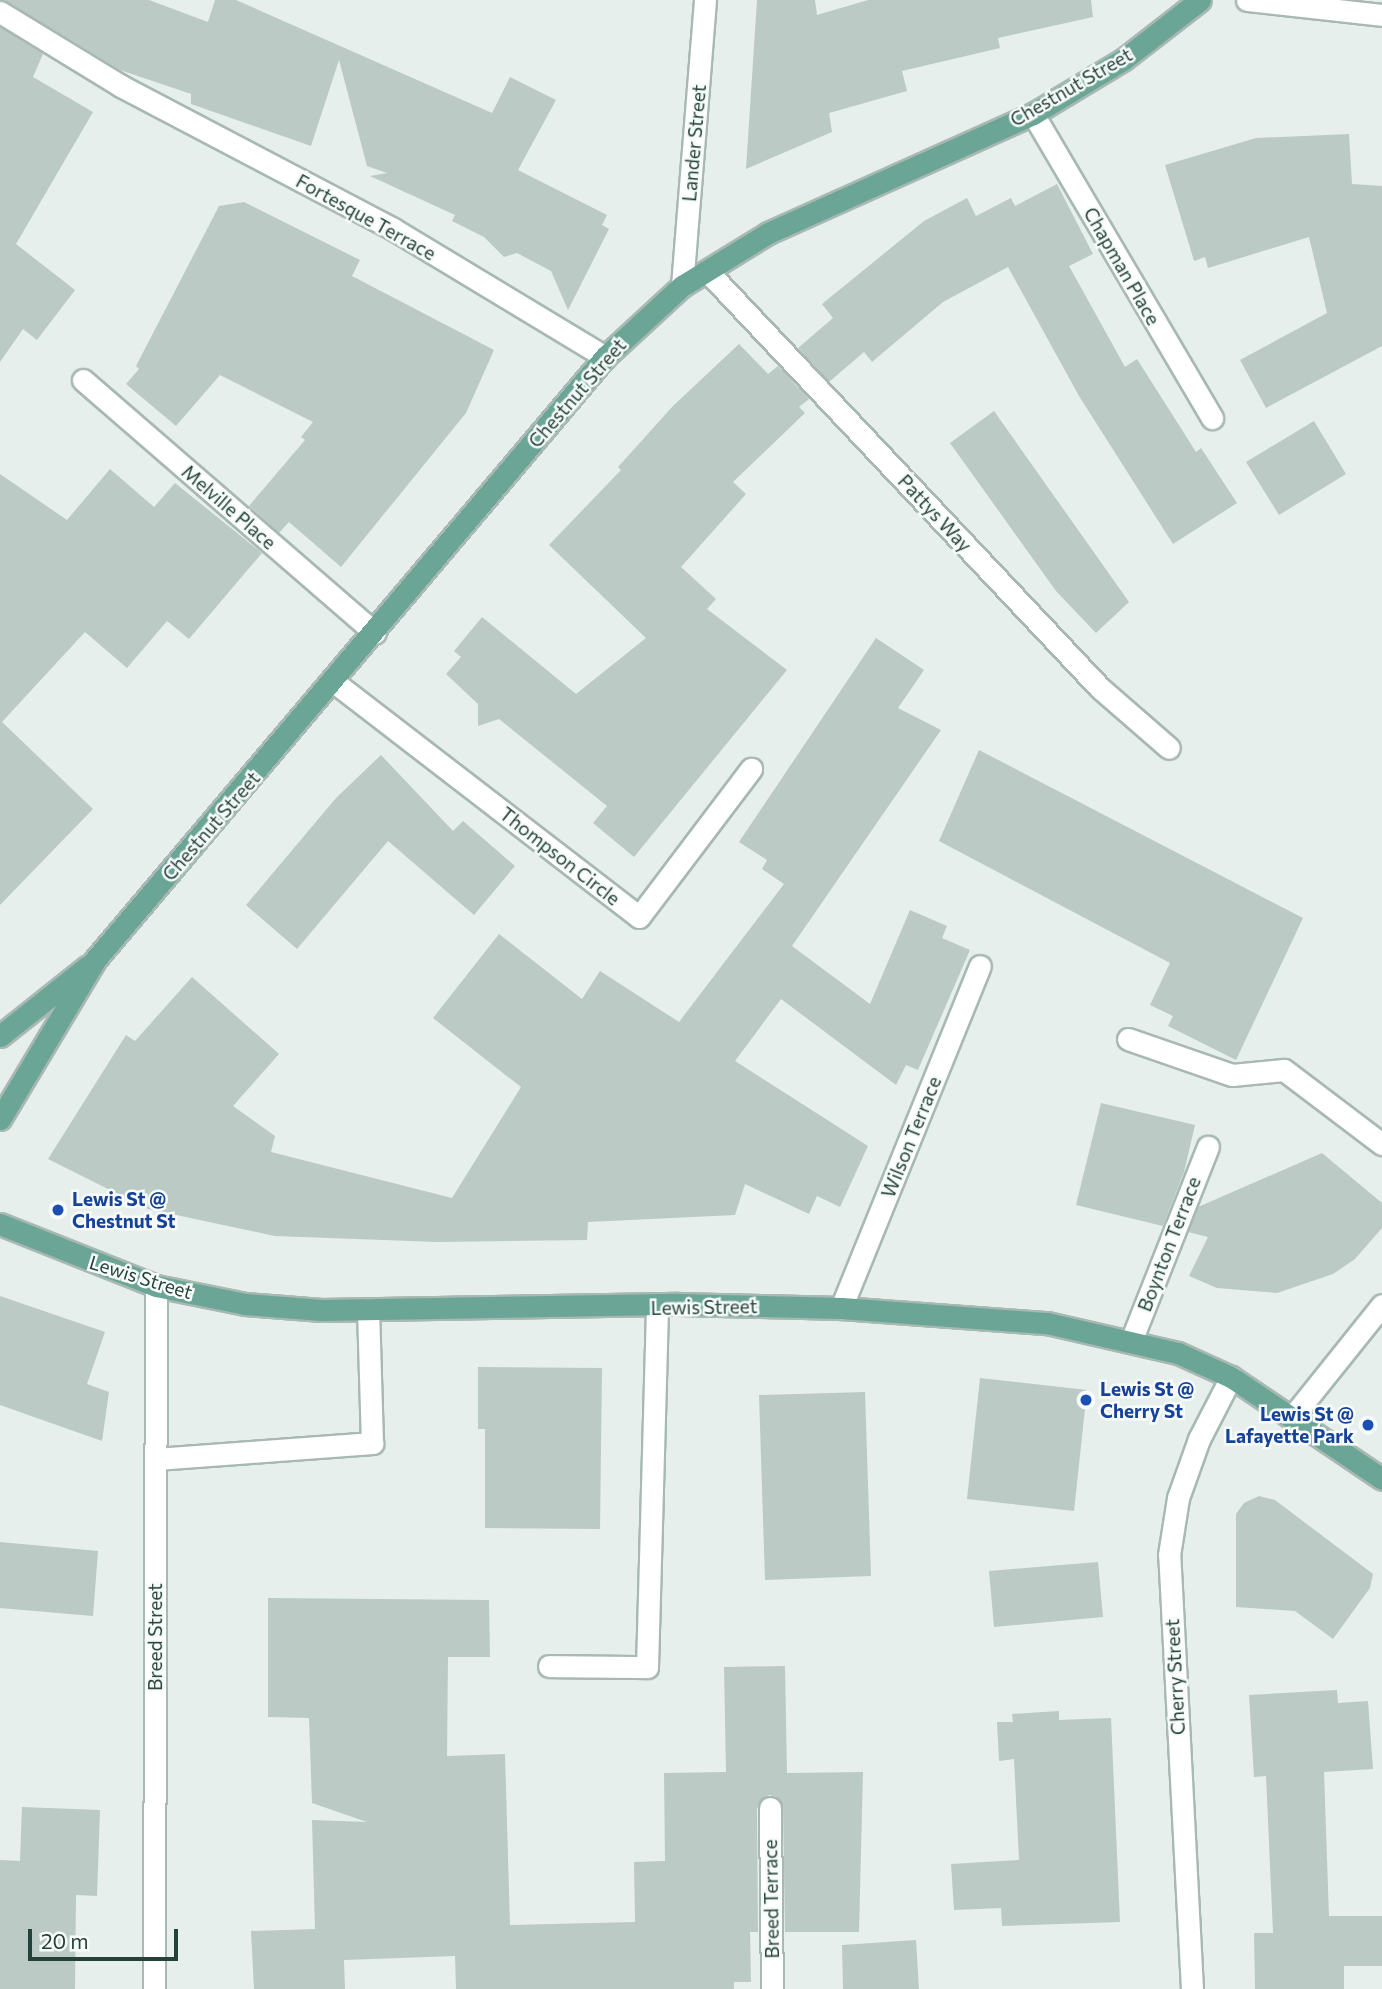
<!DOCTYPE html>
<html>
<head>
<meta charset="utf-8">
<style>
	body { margin:0 }
	#map { position:relative; width:1382px; height:1989px; overflow:hidden; background:#e6efeb; font-family:Commissioner,sans-serif }
	div>[style] { position:absolute }
	.building>* { inset:0; background:#bbcac4 }
	.roads { filter:drop-shadow(2px 0 #a8b8b2) drop-shadow(-2px 0 #a8b8b2) drop-shadow(0 2px #a8b8b2) drop-shadow(0 -2px #a8b8b2) }
	.service>* { height:21px; margin:-10.5px; padding:0 10.5px; transform-origin:10.5px; border-radius:10.5px; background:#fff }
	.minor>* { height:21px; margin:-10.5px; padding:0 10.5px; transform-origin:10.5px; border-radius:10.5px; background:#fff }
	.tertiary>* { height:21px; margin:-10.5px; padding:0 10.5px; transform-origin:10.5px; border-radius:10.5px; background:#fff }
	.primary>* { height:21px; margin:-10.5px; padding:0 10.5px; transform-origin:10.5px; border-radius:10.5px; background:#6aa596 }
	.dots>* { width:19px; height:19px; translate:-50% -50%; box-sizing:border-box; border:4px solid #f7fbf9; border-radius:50% }
	span { translate:-50% -50%; white-space:nowrap; text-align:center; line-height:1.15; -webkit-text-stroke:5px #f7fbf9; paint-order:stroke }
	.street-label { font-size:19px; color:#24423a }
	.transit-label { font-size:19px; color:#164399; font-weight:700 }
	.left { translate:0 -50%; text-align:left }
	.right { translate:-100% -50%; text-align:right }
	.scale { position:absolute; left:28px; top:1929px; width:150px; height:32px; box-sizing:border-box; border:4px solid #24423a; border-top:0; padding-left:9px; font-size:21px; line-height:24px; white-space:nowrap; color:#24423a; -webkit-text-stroke:5px #f7fbf9; paint-order:stroke }
</style>
</head>
<body>
<div id="map">
	<div class="building">
		<i style="clip-path:polygon(4px 0,149px 0,208px 22px,215px 0,236px 0,492px 113px,510px 77px,556px 100px,518px 170px,607px 215px,602px 225px,609px 229px,568px 310px,551px 271px,517px 253px,504px 257px,484px 237px,452px 221px,455px 215px,370px 176px,387px 173px,367px 166px,339px 60px,311px 146px,191px 104px,191px 94px,120px 70px)"></i>
		<i style="clip-path:polygon(757px 0,815px 0,817px 15px,868px 0,1091px 0,1093px 17px,998px 38px,1000px 48px,902px 71px,907px 91px,829px 113px,832px 132px,746px 169px)"></i>
		<i style="clip-path:polygon(0 27px,43px 54px,33px 77px,93px 112px,16px 244px,75px 290px,37px 340px,23px 329px,0 362px)"></i>
		<i style="clip-path:polygon(1349px 134px,1352px 184px,1382px 186px,1382px 346px,1266px 408px,1240px 360px,1327px 313px,1309px 237px,1208px 268px,1205px 257px,1194px 261px,1165px 165px,1256px 138px)"></i>
		<i style="clip-path:polygon(1057px 184px,1093px 254px,1069px 266px,1125px 367px,1137px 359px,1196px 452px,1201px 448px,1237px 503px,1173px 544px,1079px 396px,1008px 267px,943px 302px,872px 362px,864px 352px,829px 382px,798px 348px,833px 318px,822px 304px,924px 221px,967px 198px,976px 216px,1011px 198px,1015px 206px)"></i>
		<i style="clip-path:polygon(244px 202px,360px 260px,352px 276px,494px 350px,466px 413px,341px 567px,289px 522px,279px 533px,249px 506px,305px 440px,301px 437px,313px 422px,220px 375px,176px 426px,126px 384px,139px 369px,136px 366px,219px 206px)"></i>
		<i style="clip-path:polygon(739px 344px,768px 374px,778px 366px,809px 399px,799px 407px,805px 413px,733px 482px,746px 494px,681px 567px,716px 599px,707px 609px,787px 670px,634px 857px,593px 823px,607px 806px,499px 719px,478px 726px,478px 704px,446px 674px,461px 657px,454px 651px,482px 617px,576px 694px,646px 638px,549px 545px,621px 470px,618px 467px,673px 406px)"></i>
		<i style="clip-path:polygon(994px 411px,1129px 602px,1096px 633px,1056px 591px,950px 443px)"></i>
		<i style="clip-path:polygon(1314px 421px,1346px 474px,1279px 515px,1246px 462px)"></i>
		<i style="clip-path:polygon(110px 469px,154px 507px,175px 483px,262px 553px,189px 639px,167px 621px,127px 668px,85px 632px,2px 722px,93px 809px,0 905px,0 474px,67px 520px)"></i>
		<i style="clip-path:polygon(876px 638px,924px 670px,898px 708px,941px 730px,792px 946px,870px 1004px,910px 910px,947px 926px,942px 938px,970px 950px,918px 1070px,906px 1065px,896px 1085px,781px 999px,735px 1061px,868px 1146px,840px 1207px,817px 1196px,809px 1214px,745px 1184px,735px 1215px,588px 1222px,587px 1240px,437px 1242px,275px 1236px,148px 1209px,48px 1159px,126px 1035px,135px 1041px,192px 977px,279px 1054px,233px 1106px,275px 1136px,271px 1152px,452px 1198px,521px 1087px,433px 1018px,499px 934px,582px 999px,600px 971px,679px 1022px,784px 884px,762px 869px,767px 860px,739px 842px)"></i>
		<i style="clip-path:polygon(979px 750px,1303px 918px,1236px 1060px,1168px 1026px,1173px 1016px,1150px 1005px,1170px 963px,939px 841px)"></i>
		<i style="clip-path:polygon(381px 755px,453px 831px,463px 821px,515px 866px,474px 915px,388px 841px,297px 949px,246px 905px,336px 798px)"></i>
		<i style="clip-path:polygon(1101px 1103px,1195px 1125px,1184px 1172px,1163px 1226px,1076px 1205px)"></i>
		<i style="clip-path:polygon(1322px 1153px,1382px 1203px,1382px 1228px,1355px 1259px,1333px 1274px,1277px 1293px,1217px 1288px,1189px 1276px,1208px 1237px,1188px 1232px,1198px 1207px)"></i>
		<i style="clip-path:polygon(0 1296px,105px 1332px,87px 1384px,109px 1392px,102px 1441px,0 1405px)"></i>
		<i style="clip-path:polygon(478px 1367px,602px 1368px,600px 1529px,485px 1528px,485px 1429px,478px 1429px)"></i>
		<i style="clip-path:polygon(980px 1378px,1087px 1390px,1074px 1511px,967px 1499px)"></i>
		<i style="clip-path:polygon(865px 1392px,871px 1576px,765px 1580px,759px 1395px)"></i>
		<i style="clip-path:polygon(1259px 1496px,1275px 1500px,1373px 1574px,1370px 1588px,1333px 1639px,1295px 1611px,1236px 1607px,1236px 1514px,1244px 1503px)"></i>
		<i style="clip-path:polygon(0 1542px,98px 1551px,93px 1616px,0 1608px)"></i>
		<i style="clip-path:polygon(1098px 1562px,1103px 1617px,994px 1627px,989px 1571px)"></i>
		<i style="clip-path:polygon(268px 1598px,489px 1600px,490px 1657px,448px 1657px,447px 1756px,505px 1754px,510px 1925px,635px 1922px,634px 1862px,665px 1861px,664px 1773px,726px 1772px,724px 1667px,785px 1666px,787px 1773px,863px 1772px,859px 1932px,785px 1932px,783px 1808px,777px 1797px,769px 1795px,757px 1808px,758px 1932px,750px 1932px,751px 1982px,734px 1982px,734px 1989px,456px 1989px,455px 1956px,344px 1960px,345px 1989px,254px 1989px,251px 1931px,315px 1929px,312px 1820px,367px 1822px,312px 1803px,309px 1718px,268px 1717px)"></i>
		<i style="clip-path:polygon(1337px 1690px,1338px 1703px,1368px 1701px,1373px 1769px,1324px 1772px,1329px 1916px,1382px 1916px,1382px 1966px,1344px 1966px,1344px 1989px,1255px 1989px,1254px 1933px,1273px 1933px,1266px 1776px,1254px 1777px,1249px 1695px)"></i>
		<i style="clip-path:polygon(1059px 1711px,1059px 1720px,1111px 1718px,1120px 1922px,1002px 1926px,1001px 1908px,954px 1910px,951px 1864px,1019px 1860px,1014px 1759px,999px 1761px,997px 1722px,1013px 1722px,1012px 1714px)"></i>
		<i style="clip-path:polygon(22px 1807px,100px 1810px,97px 1896px,76px 1895px,75px 1989px,0 1989px,0 1860px,20px 1861px)"></i>
		<i style="clip-path:polygon(916px 1940px,919px 1989px,843px 1989px,842px 1945px)"></i>
	</div>
	<div class="roads">
		<div class="service">
			<i style="left:0;top:12px;width:142px;rotate:31.4deg"></i>
			<i style="left:1128px;top:1039px;width:110px;rotate:19.1deg"></i>
			<i style="left:1232px;top:1075px;width:52px;rotate:-5.5deg"></i>
			<i style="left:1284px;top:1070px;width:123px;rotate:37.1deg"></i>
			<i style="left:156px;top:1459px;width:217px;rotate:-4.2deg"></i>
			<i style="left:372px;top:1443px;width:134px;rotate:-91.7deg"></i>
			<i style="left:549px;top:1666px;width:98px;rotate:0.6deg"></i>
			<i style="left:647px;top:1667px;width:360px;rotate:-88.4deg"></i>
		</div>
		<div class="minor">
			<i style="left:121px;top:86px;width:307px;rotate:27.7deg"></i>
			<i style="left:393px;top:229px;width:248px;rotate:31.1deg"></i>
			<i style="left:1033px;top:114px;width:353px;rotate:59.5deg"></i>
			<i style="left:707px;top:271px;width:573px;rotate:46.7deg"></i>
			<i style="left:1100px;top:688px;width:91px;rotate:41deg"></i>
			<i style="left:682px;top:286px;width:287px;rotate:-85.4deg"></i>
			<i style="left:83px;top:380px;width:386px;rotate:40.9deg"></i>
			<i style="left:334px;top:682px;width:385px;rotate:37.6deg"></i>
			<i style="left:639px;top:917px;width:186px;rotate:-52.9deg"></i>
			<i style="left:841px;top:1308px;width:369px;rotate:-67.9deg"></i>
			<i style="left:1131px;top:1341px;width:209px;rotate:-68.4deg"></i>
			<i style="left:1293px;top:1416px;width:142px;rotate:-51.3deg"></i>
			<i style="left:770px;top:1808px;width:181px;rotate:89.4deg"></i>
			<i style="left:154px;top:1989px;width:703px;rotate:-89.84deg"></i>
			<i style="left:1192px;top:1989px;width:435px;rotate:-93deg"></i>
			<i style="left:1169px;top:1555px;width:58px;rotate:-81deg"></i>
			<i style="left:1178px;top:1498px;width:63px;rotate:-70.4deg"></i>
			<i style="left:1199px;top:1439px;width:70px;rotate:-62.7deg"></i>
		</div>
		<div class="tertiary">
			<i style="left:1247px;top:0;width:136px;rotate:6.3deg"></i>
		</div>
		<div class="primary">
			<i style="left:0;top:1036px;width:112px;rotate:-38.5deg"></i>
			<i style="left:0;top:1119px;width:185px;rotate:-59.1deg"></i>
			<i style="left:95px;top:960px;width:790px;rotate:-49.78deg"></i>
			<i style="left:605px;top:357px;width:105px;rotate:-42.7deg"></i>
			<i style="left:682px;top:286px;width:101px;rotate:-31.6deg"></i>
			<i style="left:768px;top:233px;width:290px;rotate:-24.2deg"></i>
			<i style="left:1033px;top:114px;width:106px;rotate:-31.1deg"></i>
			<i style="left:1124px;top:59px;width:96px;rotate:-37.8deg"></i>
			<i style="left:0;top:1224px;width:168px;rotate:21.7deg"></i>
			<i style="left:156px;top:1286px;width:91px;rotate:11.4deg"></i>
			<i style="left:245px;top:1304px;width:77px;rotate:4.5deg"></i>
			<i style="left:322px;top:1310px;width:356px;rotate:-1deg"></i>
			<i style="left:678px;top:1304px;width:163px;rotate:1.4deg"></i>
			<i style="left:841px;top:1308px;width:207px;rotate:4.2deg"></i>
			<i style="left:1047px;top:1323px;width:134px;rotate:12.9deg"></i>
			<i style="left:1178px;top:1353px;width:58px;rotate:24.4deg"></i>
			<i style="left:1231px;top:1377px;width:182px;rotate:34deg"></i>
		</div>
	</div>
	<div class="dots">
		<i style="left:58px;top:1210px;background:#1a4fb4"></i>
		<i style="left:1086px;top:1400px;background:#1a4fb4"></i>
		<i style="left:1368px;top:1425px;background:#1a4fb4"></i>
	</div>
	<div class="street-label">
		<span style="left:1071px;top:87px;rotate:-30deg">Chestnut Street</span>
		<span style="left:694px;top:143px;rotate:-85deg">Lander Street</span>
		<span style="left:366px;top:217px;rotate:29deg">Fortesque Terrace</span>
		<span style="left:1122px;top:266px;rotate:60deg">Chapman Place</span>
		<span style="left:577px;top:393px;rotate:-49deg">Chestnut Street</span>
		<span style="left:229px;top:507px;rotate:41deg">Melville Place</span>
		<span style="left:935px;top:513px;rotate:47deg">Pattys Way</span>
		<span style="left:211px;top:826px;rotate:-49deg">Chestnut Street</span>
		<span style="left:560px;top:856px;rotate:38deg">Thompson Circle</span>
		<span style="left:911px;top:1137px;rotate:-68deg">Wilson Terrace</span>
		<span style="left:1169px;top:1244px;rotate:-69deg">Boynton Terrace</span>
		<span style="left:141px;top:1277px;rotate:17deg">Lewis Street</span>
		<span style="left:704px;top:1307px;rotate:-1deg">Lewis Street</span>
		<span style="left:155px;top:1637px;rotate:-90deg">Breed Street</span>
		<span style="left:1175px;top:1677px;rotate:-93deg">Cherry Street</span>
		<span style="left:771px;top:1899px;rotate:-91deg">Breed Terrace</span>
	</div>
	<div class="transit-label">
		<span class="left" style="left:72px;top:1210px">Lewis St @<br>Chestnut St</span>
		<span class="left" style="left:1100px;top:1400px">Lewis St @<br>Cherry St</span>
		<span class="right" style="left:1354px;top:1425px">Lewis St @<br>Lafayette Park</span>
	</div>
	<div class="scale">20 m</div>
</div>
</body>
</html>
